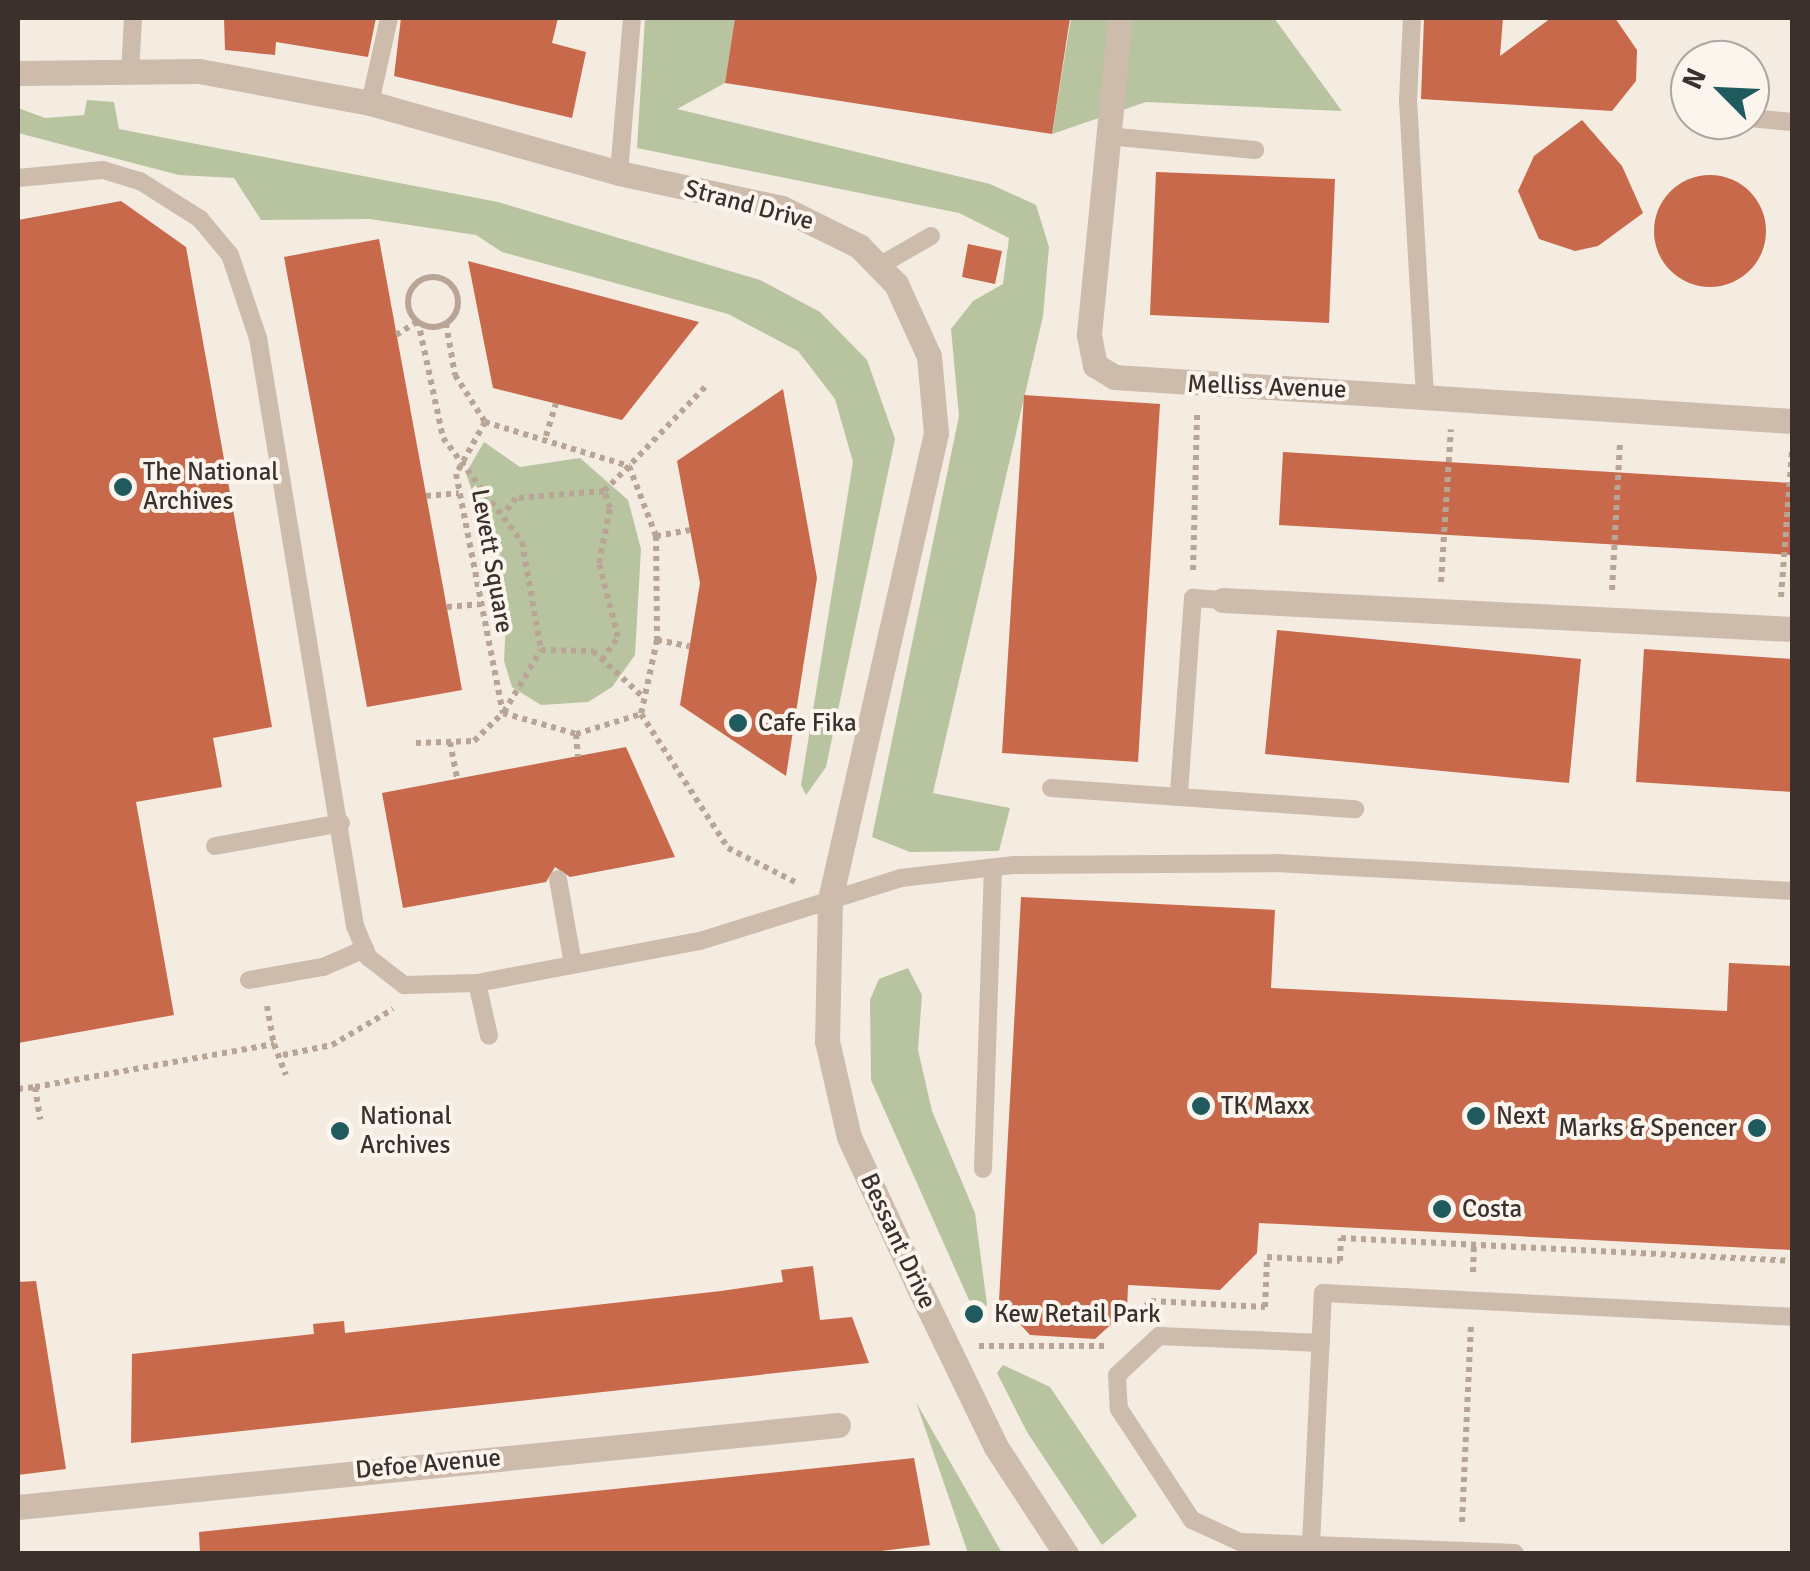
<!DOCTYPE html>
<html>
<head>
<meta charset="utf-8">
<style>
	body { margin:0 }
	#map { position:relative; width:1810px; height:1571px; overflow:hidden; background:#f4ebe1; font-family:Signika,sans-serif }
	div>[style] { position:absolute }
	.green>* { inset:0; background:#b8c4a0 }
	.building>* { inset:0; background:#c8694b }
	.round { border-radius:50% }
	.path>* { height:6px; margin-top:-3px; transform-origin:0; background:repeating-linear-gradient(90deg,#b9a596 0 5px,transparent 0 10px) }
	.path>.ring { margin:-3px; padding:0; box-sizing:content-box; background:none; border:6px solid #b9a596; border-radius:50% }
	.service>* { height:18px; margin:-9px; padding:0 9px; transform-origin:9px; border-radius:9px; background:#cdbbac }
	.minor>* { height:25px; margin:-12.5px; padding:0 12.5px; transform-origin:12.5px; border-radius:12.5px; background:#cdbbac }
	.dots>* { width:28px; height:28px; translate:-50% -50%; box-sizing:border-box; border:5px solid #fbf5ee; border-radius:50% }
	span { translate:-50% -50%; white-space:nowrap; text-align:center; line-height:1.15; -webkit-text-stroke:8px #fbf5ee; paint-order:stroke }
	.street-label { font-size:25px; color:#3b302b }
	.poi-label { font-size:25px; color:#3b302b }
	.left { translate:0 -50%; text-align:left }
	.right { translate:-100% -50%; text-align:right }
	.frame { position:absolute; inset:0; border:20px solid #3b302b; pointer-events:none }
	.north { position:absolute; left:1670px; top:40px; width:100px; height:100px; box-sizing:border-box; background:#fbf5ee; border:2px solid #aea6a0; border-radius:50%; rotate:294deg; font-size:28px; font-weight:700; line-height:40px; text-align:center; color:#3b302b }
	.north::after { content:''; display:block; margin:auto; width:35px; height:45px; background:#1f5a5e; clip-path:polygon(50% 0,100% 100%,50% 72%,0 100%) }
</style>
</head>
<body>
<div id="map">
	<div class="green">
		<i style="clip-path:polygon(645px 18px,735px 18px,725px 83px,677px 109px,990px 184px,1036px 205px,1049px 247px,1043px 316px,933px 793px,1010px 808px,999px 851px,910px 852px,872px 837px,959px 416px,951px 329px,973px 301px,1003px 284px,1009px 238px,959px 213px,637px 148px)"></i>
		<i style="clip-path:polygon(1071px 18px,1274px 18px,1342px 111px,1146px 102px,1052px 134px)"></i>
		<i style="clip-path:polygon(87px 100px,114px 102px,119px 129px,498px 202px,760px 280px,820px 312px,867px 360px,895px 439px,826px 767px,806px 795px,801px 785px,853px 462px,835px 399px,798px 351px,728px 314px,502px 252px,476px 235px,370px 219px,261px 220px,234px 178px,179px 175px,18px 133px,18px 108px,45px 118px,84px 115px)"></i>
		<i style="clip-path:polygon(484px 442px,520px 467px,580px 458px,628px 500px,641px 549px,635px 655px,612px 687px,588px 702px,541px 705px,512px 687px,504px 661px,507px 597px,466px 473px)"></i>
		<i style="clip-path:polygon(908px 968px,922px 995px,918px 1050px,932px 1111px,975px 1213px,987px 1305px,977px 1318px,871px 1080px,870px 1000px,879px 979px)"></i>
		<i style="clip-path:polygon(1003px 1365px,1050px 1387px,1137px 1516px,1102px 1545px,1027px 1432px,997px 1373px)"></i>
		<i style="clip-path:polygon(916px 1402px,1002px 1553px,968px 1553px)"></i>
	</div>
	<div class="building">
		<i style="clip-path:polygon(224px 18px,376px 18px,368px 57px,276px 42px,275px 55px,225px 50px)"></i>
		<i style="clip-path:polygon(401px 18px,558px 18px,552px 43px,586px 52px,572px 118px,394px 76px)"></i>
		<i style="clip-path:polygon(735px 18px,1070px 18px,1052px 134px,725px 83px)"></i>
		<i style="clip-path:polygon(1424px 18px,1503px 18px,1500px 56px,1551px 18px,1615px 18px,1637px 50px,1636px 81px,1612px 111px,1421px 99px)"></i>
		<i style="clip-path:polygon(1582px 120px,1622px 166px,1643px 213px,1598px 246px,1575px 251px,1539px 239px,1518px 191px,1534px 156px)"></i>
		<i style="clip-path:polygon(1156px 172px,1335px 179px,1329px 323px,1150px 315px)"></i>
		<i class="round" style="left:1654px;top:175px;width:112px;height:112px"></i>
		<i style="clip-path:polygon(121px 201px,186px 247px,272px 727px,213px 738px,222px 787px,136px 802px,174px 1015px,18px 1043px,18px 220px)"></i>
		<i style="clip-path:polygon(379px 239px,462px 690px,367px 707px,284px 257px)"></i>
		<i style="clip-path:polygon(968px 244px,1002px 251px,995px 284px,962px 277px)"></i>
		<i style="clip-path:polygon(468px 261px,699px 322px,622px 420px,493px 388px)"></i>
		<i style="clip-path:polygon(783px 389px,817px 578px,786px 776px,680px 705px,700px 583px,677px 461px)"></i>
		<i style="clip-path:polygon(1024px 395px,1160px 404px,1138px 762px,1002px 753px)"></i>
		<i style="clip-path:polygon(1283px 452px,1792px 483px,1792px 555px,1279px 525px)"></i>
		<i style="clip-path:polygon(1277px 630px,1581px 659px,1569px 783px,1265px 754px)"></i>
		<i style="clip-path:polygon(1644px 649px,1792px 659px,1792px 792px,1636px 782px)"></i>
		<i style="clip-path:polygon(626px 747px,675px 857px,570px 877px,555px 867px,546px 882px,403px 908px,382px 793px)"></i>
		<i style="clip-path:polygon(1021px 897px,1275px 910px,1271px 988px,1727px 1011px,1729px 963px,1792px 966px,1792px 1250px,1259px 1223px,1257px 1253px,1220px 1290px,1128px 1285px,1127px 1310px,1095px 1339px,1030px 1335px,999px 1301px)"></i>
		<i style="clip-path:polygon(813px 1266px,820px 1320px,852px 1317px,869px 1363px,131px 1443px,132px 1354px,314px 1334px,313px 1324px,344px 1321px,345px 1333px,721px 1291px,783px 1282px,781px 1270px)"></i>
		<i style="clip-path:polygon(36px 1281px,66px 1469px,18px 1475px,18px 1282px)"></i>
		<i style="clip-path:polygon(914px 1458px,930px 1545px,857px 1554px,200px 1554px,199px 1532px)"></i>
	</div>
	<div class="path">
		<i class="ring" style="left:408px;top:277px;width:44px;height:44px"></i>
		<i style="left:418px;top:321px;width:120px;rotate:77.9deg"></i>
		<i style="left:443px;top:438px;width:131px;rotate:52.8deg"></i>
		<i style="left:522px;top:542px;width:110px;rotate:80deg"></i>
		<i style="left:446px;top:323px;width:53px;rotate:80.2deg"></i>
		<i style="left:455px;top:375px;width:56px;rotate:57.4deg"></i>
		<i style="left:485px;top:422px;width:60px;rotate:119.1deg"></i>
		<i style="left:456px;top:474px;width:244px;rotate:78.9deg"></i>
		<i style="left:396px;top:335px;width:25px;rotate:-32deg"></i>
		<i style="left:705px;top:387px;width:110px;rotate:133.9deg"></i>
		<i style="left:629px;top:466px;width:75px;rotate:68.9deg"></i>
		<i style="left:656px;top:536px;width:104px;rotate:89.4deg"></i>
		<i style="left:657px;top:640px;width:76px;rotate:102.2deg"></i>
		<i style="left:641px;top:714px;width:160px;rotate:57deg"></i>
		<i style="left:728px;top:848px;width:75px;rotate:26.9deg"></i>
		<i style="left:485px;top:422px;width:151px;rotate:17deg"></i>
		<i style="left:629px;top:466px;width:35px;rotate:135deg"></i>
		<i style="left:604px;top:491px;width:88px;rotate:175.5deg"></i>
		<i style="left:516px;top:498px;width:18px;rotate:128deg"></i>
		<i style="left:546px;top:436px;width:34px;rotate:-73deg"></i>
		<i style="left:426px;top:496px;width:33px;rotate:-5deg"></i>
		<i style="left:656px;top:536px;width:35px;rotate:-10deg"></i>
		<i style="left:1193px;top:570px;width:157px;rotate:-88.5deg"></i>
		<i style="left:1441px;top:582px;width:153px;rotate:-86.3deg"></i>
		<i style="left:1612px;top:590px;width:148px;rotate:-86.9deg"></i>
		<i style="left:1781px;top:597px;width:147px;rotate:-85.7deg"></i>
		<i style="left:447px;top:607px;width:32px;rotate:-5deg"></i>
		<i style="left:657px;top:640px;width:33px;rotate:11deg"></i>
		<i style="left:602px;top:660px;width:28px;rotate:-55deg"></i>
		<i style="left:618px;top:637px;width:76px;rotate:-104.4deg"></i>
		<i style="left:599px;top:563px;width:56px;rotate:-78.7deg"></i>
		<i style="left:610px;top:508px;width:18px;rotate:-109deg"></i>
		<i style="left:504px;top:712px;width:72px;rotate:-59.2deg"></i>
		<i style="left:541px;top:650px;width:52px;rotate:1.1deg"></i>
		<i style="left:593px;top:651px;width:68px;rotate:42.6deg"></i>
		<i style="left:576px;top:734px;width:23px;rotate:85deg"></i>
		<i style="left:450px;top:742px;width:38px;rotate:79deg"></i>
		<i style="left:416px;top:743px;width:58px;rotate:-2deg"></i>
		<i style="left:474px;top:741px;width:40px;rotate:-44deg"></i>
		<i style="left:503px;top:713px;width:76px;rotate:16deg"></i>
		<i style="left:576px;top:734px;width:68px;rotate:-17.1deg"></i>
		<i style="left:267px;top:1006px;width:39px;rotate:80deg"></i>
		<i style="left:283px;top:1055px;width:50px;rotate:-11.5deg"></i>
		<i style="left:332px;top:1045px;width:71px;rotate:-30.5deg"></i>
		<i style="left:35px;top:1087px;width:243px;rotate:-10.2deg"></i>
		<i style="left:274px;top:1044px;width:33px;rotate:69deg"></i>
		<i style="left:18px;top:1089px;width:17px;rotate:-7deg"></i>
		<i style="left:35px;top:1087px;width:33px;rotate:81deg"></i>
		<i style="left:1473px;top:1272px;width:27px;rotate:-88deg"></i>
		<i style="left:1139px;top:1313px;width:17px;rotate:-45deg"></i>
		<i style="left:1151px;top:1301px;width:114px;rotate:3deg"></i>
		<i style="left:1265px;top:1307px;width:50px;rotate:-87.7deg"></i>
		<i style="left:1267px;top:1257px;width:73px;rotate:3.1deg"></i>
		<i style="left:1340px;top:1261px;width:23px;rotate:-88deg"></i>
		<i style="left:1341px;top:1238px;width:452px;rotate:2.9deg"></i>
		<i style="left:979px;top:1346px;width:125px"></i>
		<i style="left:1462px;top:1522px;width:197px;rotate:-87.4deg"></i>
	</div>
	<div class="service">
		<i style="left:1412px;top:18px;width:83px;rotate:92.8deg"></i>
		<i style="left:1408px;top:101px;width:292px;rotate:86.7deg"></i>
		<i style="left:130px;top:74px;width:56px;rotate:-86.9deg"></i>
		<i style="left:370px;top:103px;width:87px;rotate:-77.4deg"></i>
		<i style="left:1750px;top:118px;width:42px;rotate:5.4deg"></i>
		<i style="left:1107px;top:136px;width:149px;rotate:5.4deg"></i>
		<i style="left:619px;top:173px;width:156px;rotate:-85.2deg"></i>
		<i style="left:18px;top:178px;width:85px;rotate:-5.4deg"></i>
		<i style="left:103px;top:170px;width:39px;rotate:17deg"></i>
		<i style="left:140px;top:181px;width:71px;rotate:32.3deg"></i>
		<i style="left:200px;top:219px;width:47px;rotate:50.2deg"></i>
		<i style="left:230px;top:255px;width:88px;rotate:71.4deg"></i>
		<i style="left:258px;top:338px;width:596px;rotate:80.63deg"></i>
		<i style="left:355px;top:926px;width:34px;rotate:67deg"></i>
		<i style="left:368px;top:957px;width:46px;rotate:37.9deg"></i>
		<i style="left:404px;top:985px;width:73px;rotate:-1.6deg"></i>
		<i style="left:477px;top:983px;width:227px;rotate:-10.7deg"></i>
		<i style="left:700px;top:941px;width:211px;rotate:-17.4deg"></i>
		<i style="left:901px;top:878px;width:114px;rotate:-6.6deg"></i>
		<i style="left:1014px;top:865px;width:261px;rotate:-0.4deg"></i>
		<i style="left:1275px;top:863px;width:518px;rotate:3.1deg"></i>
		<i style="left:879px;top:266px;width:60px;rotate:-30deg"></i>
		<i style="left:1051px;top:788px;width:305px;rotate:4deg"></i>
		<i style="left:1179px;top:793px;width:196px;rotate:-85.9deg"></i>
		<i style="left:1193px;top:598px;width:30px;rotate:4deg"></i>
		<i style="left:215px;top:846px;width:128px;rotate:-10.3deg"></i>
		<i style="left:558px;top:879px;width:86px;rotate:80deg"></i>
		<i style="left:249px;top:980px;width:75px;rotate:-10deg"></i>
		<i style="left:323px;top:967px;width:46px;rotate:-23.2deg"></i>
		<i style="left:477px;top:983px;width:54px;rotate:77.2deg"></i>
		<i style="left:983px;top:1169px;width:301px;rotate:-88.1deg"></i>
		<i style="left:1321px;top:1343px;width:162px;rotate:-177.5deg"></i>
		<i style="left:1159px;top:1336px;width:57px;rotate:137.1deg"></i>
		<i style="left:1117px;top:1375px;width:34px;rotate:87deg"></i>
		<i style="left:1119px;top:1409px;width:133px;rotate:56.7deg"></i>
		<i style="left:1192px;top:1520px;width:53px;rotate:24.6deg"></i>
		<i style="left:1240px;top:1542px;width:275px;rotate:2.3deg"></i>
		<i style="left:1311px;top:1545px;width:252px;rotate:-87.3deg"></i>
		<i style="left:1323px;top:1293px;width:470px;rotate:2.9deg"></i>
	</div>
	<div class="minor">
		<i style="left:1120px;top:18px;width:319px;rotate:95.6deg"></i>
		<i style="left:1089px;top:335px;width:31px;rotate:79deg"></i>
		<i style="left:1095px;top:365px;width:22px;rotate:32deg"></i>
		<i style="left:1114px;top:377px;width:679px;rotate:3.71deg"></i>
		<i style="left:18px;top:73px;width:181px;rotate:-0.6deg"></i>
		<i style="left:199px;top:71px;width:174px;rotate:10.6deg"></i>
		<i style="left:370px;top:103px;width:259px;rotate:15.7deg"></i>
		<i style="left:619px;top:173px;width:167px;rotate:12.1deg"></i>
		<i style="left:782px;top:208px;width:86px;rotate:26.3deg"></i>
		<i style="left:859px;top:246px;width:53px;rotate:45.8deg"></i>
		<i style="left:896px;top:284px;width:79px;rotate:65.4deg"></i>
		<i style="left:929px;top:356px;width:77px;rotate:84.8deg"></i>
		<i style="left:936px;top:433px;width:479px;rotate:102.8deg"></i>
		<i style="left:830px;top:900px;width:141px;rotate:91.2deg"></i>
		<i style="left:827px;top:1041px;width:98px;rotate:77.1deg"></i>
		<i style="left:849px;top:1137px;width:173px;rotate:65.1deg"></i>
		<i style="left:922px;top:1294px;width:170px;rotate:64.2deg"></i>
		<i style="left:996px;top:1447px;width:128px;rotate:56.8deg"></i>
		<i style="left:1223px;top:600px;width:570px;rotate:2.92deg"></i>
		<i style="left:18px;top:1507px;width:824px;rotate:-5.71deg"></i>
	</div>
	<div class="dots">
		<i style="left:123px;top:487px;background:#1f5a5e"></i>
		<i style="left:738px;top:723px;background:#1f5a5e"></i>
		<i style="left:1201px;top:1106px;background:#1f5a5e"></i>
		<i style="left:1476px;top:1116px;background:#1f5a5e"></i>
		<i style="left:1757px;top:1128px;background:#1f5a5e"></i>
		<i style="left:340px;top:1131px;background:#1f5a5e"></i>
		<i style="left:1442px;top:1209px;background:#1f5a5e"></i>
		<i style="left:974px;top:1314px;background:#1f5a5e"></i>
	</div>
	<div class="street-label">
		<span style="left:749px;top:205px;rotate:15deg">Strand Drive</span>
		<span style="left:1267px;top:387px;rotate:2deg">Melliss Avenue</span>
		<span style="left:492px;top:561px;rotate:80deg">Levett Square</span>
		<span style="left:898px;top:1241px;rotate:65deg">Bessant Drive</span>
		<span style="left:428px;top:1464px;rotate:-5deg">Defoe Avenue</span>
	</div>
	<div class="poi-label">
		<span class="left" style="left:143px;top:487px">The National<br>Archives</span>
		<span class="left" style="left:758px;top:723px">Cafe Fika</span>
		<span class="left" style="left:1221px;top:1106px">TK Maxx</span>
		<span class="left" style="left:1496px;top:1116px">Next</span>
		<span class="left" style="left:360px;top:1131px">National<br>Archives</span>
		<span class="right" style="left:1737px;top:1128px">Marks &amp; Spencer</span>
		<span class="left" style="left:1462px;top:1209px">Costa</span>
		<span class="left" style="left:994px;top:1314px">Kew Retail Park</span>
	</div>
	<div class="frame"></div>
	<div class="north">N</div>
</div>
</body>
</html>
